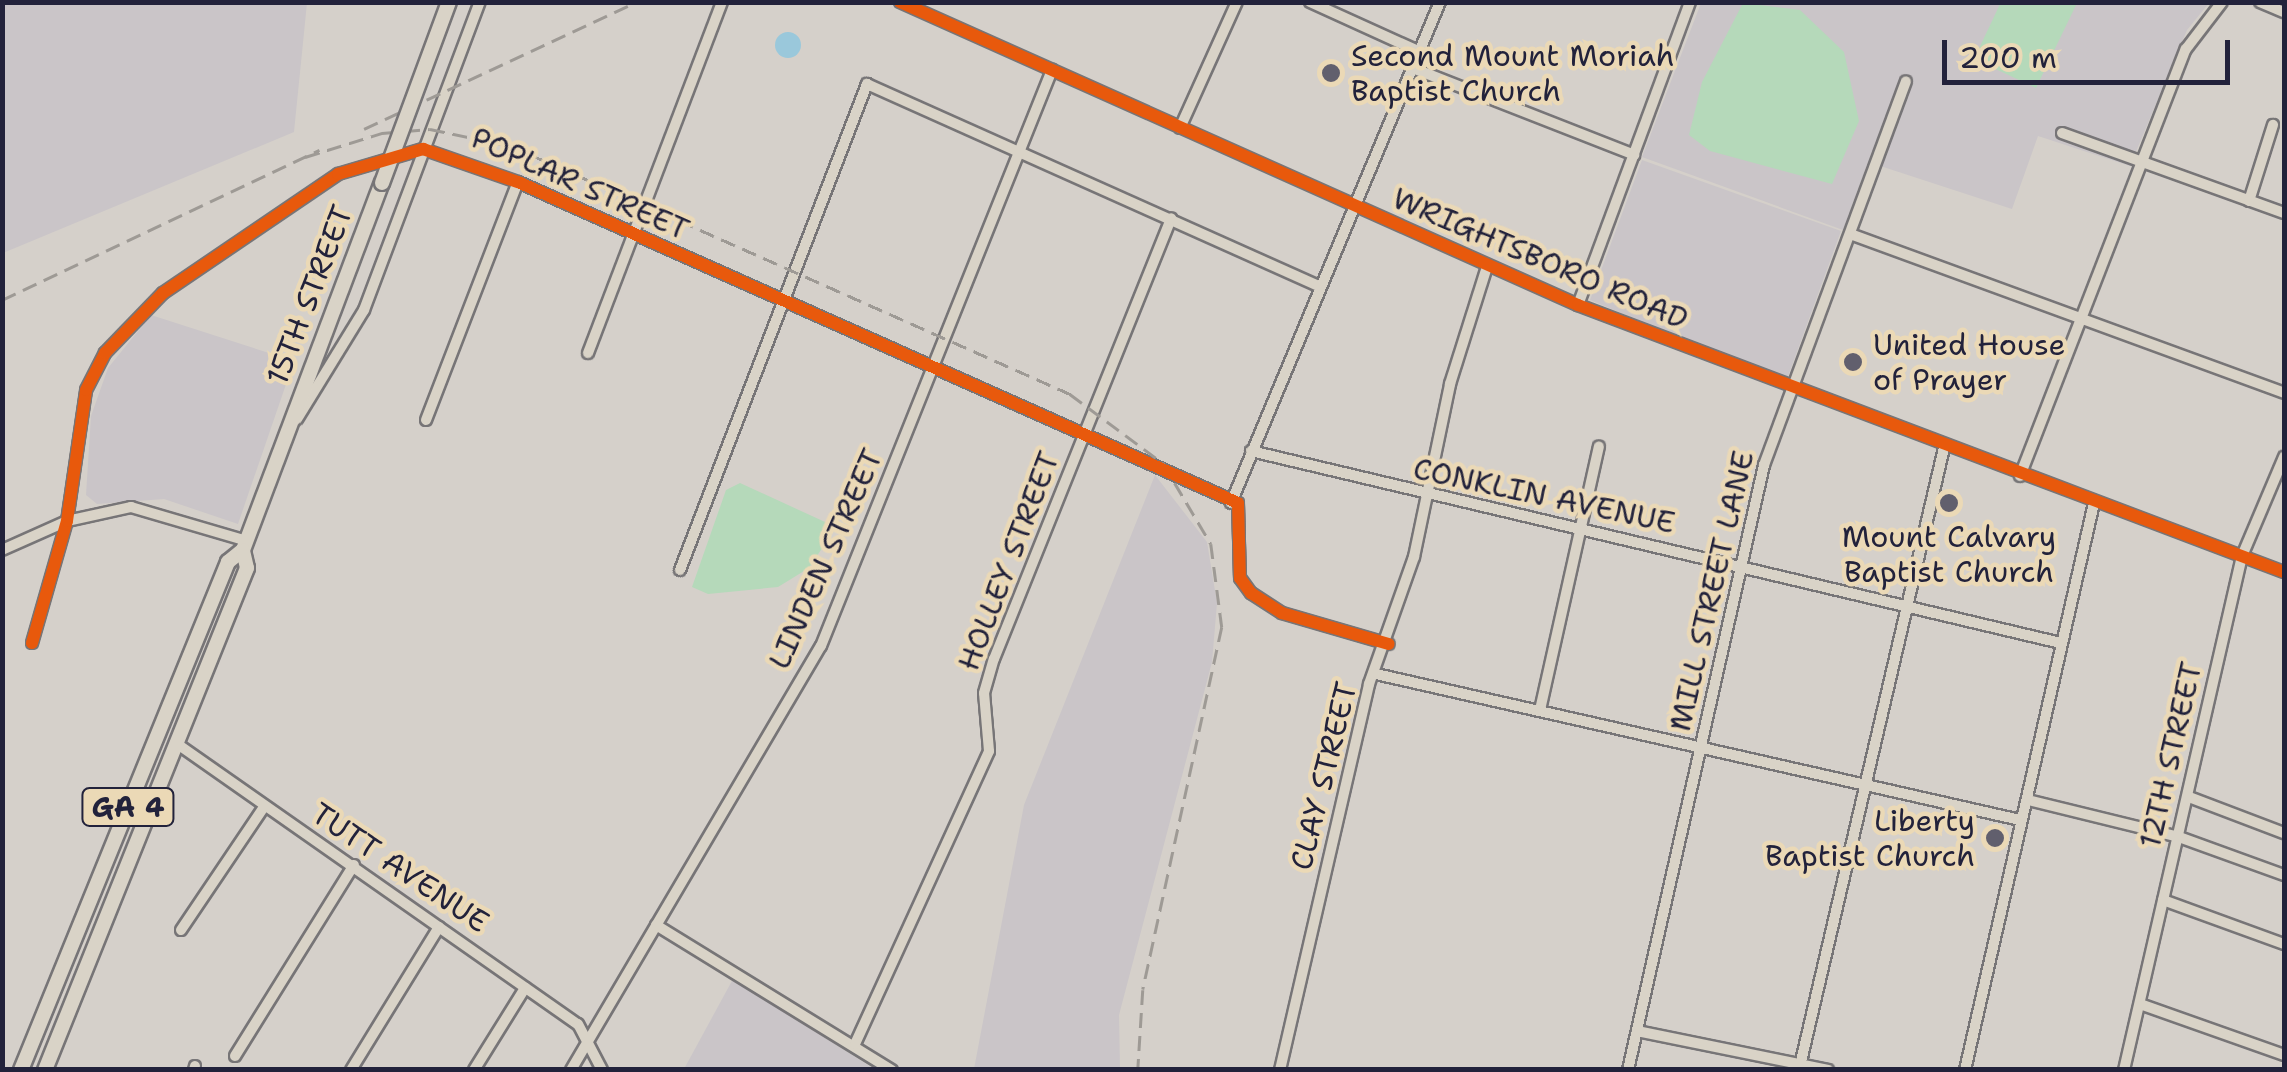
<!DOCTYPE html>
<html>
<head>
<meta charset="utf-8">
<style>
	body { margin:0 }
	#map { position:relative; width:2287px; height:1072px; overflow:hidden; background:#d5d0ca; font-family:"Shantell Sans",sans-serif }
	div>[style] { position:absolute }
	.built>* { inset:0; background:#cac5c8 }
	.green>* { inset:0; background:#b5d9ba }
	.water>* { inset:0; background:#9ac8db }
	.round { border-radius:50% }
	.roads { filter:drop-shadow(2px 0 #777577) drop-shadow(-2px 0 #777577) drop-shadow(0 2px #777577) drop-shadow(0 -2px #777577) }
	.minor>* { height:10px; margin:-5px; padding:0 5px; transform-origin:5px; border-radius:5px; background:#d9d3c7 }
	.major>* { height:14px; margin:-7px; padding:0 7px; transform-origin:7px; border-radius:7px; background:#d9d3c7 }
	.rail>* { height:2.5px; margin-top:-1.25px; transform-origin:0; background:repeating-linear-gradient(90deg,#9e9a95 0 15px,transparent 0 23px) }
	.bridges { filter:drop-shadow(2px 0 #777577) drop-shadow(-2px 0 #777577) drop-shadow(0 2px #777577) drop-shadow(0 -2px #777577) }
	.major-bridge>* { height:14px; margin:-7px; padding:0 7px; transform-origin:7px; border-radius:7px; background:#d9d3c7 }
	.cycleway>* { height:12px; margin:-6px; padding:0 6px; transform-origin:6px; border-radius:6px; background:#e8590c }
	.dots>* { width:28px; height:28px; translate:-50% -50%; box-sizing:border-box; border:5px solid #ebd9b6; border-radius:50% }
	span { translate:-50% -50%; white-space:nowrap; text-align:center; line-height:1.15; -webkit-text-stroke:9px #ebd9b6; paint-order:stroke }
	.shield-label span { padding:2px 8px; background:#ebd9b6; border:2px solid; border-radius:8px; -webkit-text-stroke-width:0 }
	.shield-label { font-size:28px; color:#22223b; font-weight:700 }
	.poi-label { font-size:30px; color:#22223b }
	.left { translate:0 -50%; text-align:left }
	.right { translate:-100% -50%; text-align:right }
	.street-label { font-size:30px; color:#22223b }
	.frame { position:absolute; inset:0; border:5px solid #22223b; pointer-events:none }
	.scale { position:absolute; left:1942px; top:40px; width:288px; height:45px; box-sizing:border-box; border:5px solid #22223b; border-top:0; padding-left:12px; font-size:30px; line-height:35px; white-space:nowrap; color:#22223b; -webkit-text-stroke:8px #ebd9b6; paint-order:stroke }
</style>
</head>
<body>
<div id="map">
	<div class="built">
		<i style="clip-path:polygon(2px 3px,307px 3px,294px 132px,3px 253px)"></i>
		<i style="clip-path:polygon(1701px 3px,2209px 3px,2187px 30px,2130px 166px,2038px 136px,2012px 209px,1868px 162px,1843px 230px,1642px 157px)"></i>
		<i style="clip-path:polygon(1642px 160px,1841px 231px,1786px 382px,1590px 300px)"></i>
		<i style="clip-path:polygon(151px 315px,294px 361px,238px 524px,164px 499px,97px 504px,86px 495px,91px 416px,108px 368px)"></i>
		<i style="clip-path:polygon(1155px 475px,1207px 542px,1217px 603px,1212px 662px,1119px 1015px,1120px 1069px,974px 1069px,1024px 805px)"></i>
		<i style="clip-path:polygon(733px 979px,874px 1069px,684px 1069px)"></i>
	</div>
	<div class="green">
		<i style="clip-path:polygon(2001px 2px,2077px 3px,2036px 88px,1974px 59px)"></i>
		<i style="clip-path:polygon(1743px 3px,1800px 10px,1844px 52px,1859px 121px,1832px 184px,1710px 151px,1689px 135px,1702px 82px)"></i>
		<i style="clip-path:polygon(740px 483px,836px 527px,809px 568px,778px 587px,708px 594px,692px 587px,726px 490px)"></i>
	</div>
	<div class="water">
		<i class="round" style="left:775px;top:32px;width:26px;height:26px"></i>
	</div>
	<div class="roads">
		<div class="minor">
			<i style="left:900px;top:2px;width:743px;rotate:24.08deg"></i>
			<i style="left:1578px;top:305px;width:755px;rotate:20.72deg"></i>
			<i style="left:1310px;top:2px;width:119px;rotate:24.4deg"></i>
			<i style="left:2260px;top:2px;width:26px;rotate:23deg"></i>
			<i style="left:1410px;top:67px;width:241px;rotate:21.4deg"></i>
			<i style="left:1180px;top:128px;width:138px;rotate:-65.7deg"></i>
			<i style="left:2062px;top:133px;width:236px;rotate:19.8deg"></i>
			<i style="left:2249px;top:201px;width:80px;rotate:-72.5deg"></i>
			<i style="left:1853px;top:235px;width:459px;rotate:20.1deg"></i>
			<i style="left:1578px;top:305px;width:323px;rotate:-69.7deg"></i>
			<i style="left:588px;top:353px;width:376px;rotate:-69.1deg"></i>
			<i style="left:297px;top:419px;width:128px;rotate:-58.4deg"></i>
			<i style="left:364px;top:310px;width:329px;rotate:-69.4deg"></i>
			<i style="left:426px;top:420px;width:255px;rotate:-68.9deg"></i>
			<i style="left:1251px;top:451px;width:832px;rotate:13.34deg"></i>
			<i style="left:2020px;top:476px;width:458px;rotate:-68.8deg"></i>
			<i style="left:2186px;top:49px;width:59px;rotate:-52.5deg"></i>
			<i style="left:1231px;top:503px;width:543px;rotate:-67.36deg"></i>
			<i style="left:2px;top:550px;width:71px;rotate:-24deg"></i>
			<i style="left:67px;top:521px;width:66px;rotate:-12.3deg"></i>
			<i style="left:131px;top:507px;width:121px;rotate:16.3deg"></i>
			<i style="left:680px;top:570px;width:521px;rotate:-68.95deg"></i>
			<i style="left:867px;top:84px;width:493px;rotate:24.1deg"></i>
			<i style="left:32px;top:643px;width:127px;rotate:-74deg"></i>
			<i style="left:67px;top:521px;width:132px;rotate:-81.7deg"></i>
			<i style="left:86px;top:390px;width:42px;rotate:-62.8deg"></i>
			<i style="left:105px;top:353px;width:83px;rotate:-46deg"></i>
			<i style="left:163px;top:293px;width:212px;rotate:-34.2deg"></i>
			<i style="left:338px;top:174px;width:89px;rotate:-16.4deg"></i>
			<i style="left:423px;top:149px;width:101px;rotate:19.2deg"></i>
			<i style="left:518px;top:182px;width:788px;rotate:24.03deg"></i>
			<i style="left:1238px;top:503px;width:75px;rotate:88.5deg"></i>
			<i style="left:1240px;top:578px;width:19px;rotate:54deg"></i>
			<i style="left:1251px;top:593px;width:37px;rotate:33deg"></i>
			<i style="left:1282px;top:613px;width:111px;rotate:16.2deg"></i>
			<i style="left:1376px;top:674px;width:660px;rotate:12.77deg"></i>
			<i style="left:1540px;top:710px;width:270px;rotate:-77.4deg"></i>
			<i style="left:176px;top:743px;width:490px;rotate:35deg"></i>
			<i style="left:578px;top:1024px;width:52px;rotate:62.4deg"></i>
			<i style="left:2189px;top:797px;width:102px;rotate:20.8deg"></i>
			<i style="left:2028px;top:800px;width:155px;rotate:13.8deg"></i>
			<i style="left:2179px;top:837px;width:112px;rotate:19.9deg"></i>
			<i style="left:2163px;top:900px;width:129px;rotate:20deg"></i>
			<i style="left:656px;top:925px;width:277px;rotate:31.6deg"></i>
			<i style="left:181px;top:930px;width:148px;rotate:-56deg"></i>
			<i style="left:2140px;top:1004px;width:153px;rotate:19.5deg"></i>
			<i style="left:1637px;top:1031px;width:195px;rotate:11.5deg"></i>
			<i style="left:855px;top:1044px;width:322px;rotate:-65.4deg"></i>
			<i style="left:989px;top:751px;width:58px;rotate:-94.9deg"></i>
			<i style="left:984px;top:693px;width:35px;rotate:-74deg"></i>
			<i style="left:994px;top:659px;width:475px;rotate:-68.1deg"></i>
			<i style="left:235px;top:1056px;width:225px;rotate:-58.1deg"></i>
			<i style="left:194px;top:1070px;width:4px;rotate:-76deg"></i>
			<i style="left:351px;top:1070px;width:168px;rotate:-58.4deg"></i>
			<i style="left:474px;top:1070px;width:97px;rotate:-58.1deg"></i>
			<i style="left:571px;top:1070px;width:492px;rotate:-59.5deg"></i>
			<i style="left:821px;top:646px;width:621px;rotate:-68.15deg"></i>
			<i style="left:1280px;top:1070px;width:396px;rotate:-77deg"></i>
			<i style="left:1369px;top:684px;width:135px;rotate:-70.5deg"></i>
			<i style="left:1414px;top:557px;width:177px;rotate:-78.2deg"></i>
			<i style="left:1450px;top:384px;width:123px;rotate:-72.5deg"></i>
			<i style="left:1628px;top:1070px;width:620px;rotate:-77.33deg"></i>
			<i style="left:1764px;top:465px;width:409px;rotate:-69.7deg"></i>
			<i style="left:1799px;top:1070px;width:639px;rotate:-76.88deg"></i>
			<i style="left:1965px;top:1070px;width:581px;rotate:-77.18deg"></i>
			<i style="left:2124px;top:1070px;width:527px;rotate:-77.07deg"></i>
			<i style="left:2242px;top:556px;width:108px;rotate:-67deg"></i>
		</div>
		<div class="major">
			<i style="left:21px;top:1070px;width:549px;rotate:-67.83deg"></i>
			<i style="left:228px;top:562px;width:19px;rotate:-39deg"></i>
			<i style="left:243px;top:550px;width:392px;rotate:-69.3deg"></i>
			<i style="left:45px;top:1070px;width:541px;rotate:-68.08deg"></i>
			<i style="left:247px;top:568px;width:18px;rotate:-103deg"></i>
		</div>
	</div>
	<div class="rail">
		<i style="left:364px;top:129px;width:300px;rotate:-25deg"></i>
		<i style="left:305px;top:157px;width:81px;rotate:-17.3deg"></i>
		<i style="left:382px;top:133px;width:48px;rotate:-4.8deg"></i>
		<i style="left:430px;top:129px;width:83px;rotate:11.9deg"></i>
		<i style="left:511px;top:146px;width:612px;rotate:23.92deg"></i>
		<i style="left:1070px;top:394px;width:116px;rotate:36.6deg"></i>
		<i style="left:1163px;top:463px;width:94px;rotate:59.3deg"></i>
		<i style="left:1211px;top:544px;width:84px;rotate:82.5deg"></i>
		<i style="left:1222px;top:627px;width:371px;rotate:102.3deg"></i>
		<i style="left:1143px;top:990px;width:80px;rotate:93.6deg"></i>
		<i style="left:2px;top:300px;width:351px;rotate:-25.3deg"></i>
	</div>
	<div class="bridges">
		<div class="major-bridge">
			<i style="left:382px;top:183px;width:193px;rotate:-69.7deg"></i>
		</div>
	</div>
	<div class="cycleway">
		<i style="left:900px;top:2px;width:743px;rotate:24.08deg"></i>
		<i style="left:1578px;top:305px;width:755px;rotate:20.72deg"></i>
		<i style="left:32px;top:643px;width:127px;rotate:-74deg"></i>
		<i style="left:67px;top:521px;width:132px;rotate:-81.7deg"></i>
		<i style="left:86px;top:390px;width:42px;rotate:-62.8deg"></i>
		<i style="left:105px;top:353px;width:83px;rotate:-46deg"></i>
		<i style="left:163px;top:293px;width:212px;rotate:-34.2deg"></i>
		<i style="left:338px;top:174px;width:89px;rotate:-16.4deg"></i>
		<i style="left:423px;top:149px;width:101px;rotate:19.2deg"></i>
		<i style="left:518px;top:182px;width:788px;rotate:24.03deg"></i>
		<i style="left:1238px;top:503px;width:75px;rotate:88.5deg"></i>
		<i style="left:1240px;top:578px;width:19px;rotate:54deg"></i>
		<i style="left:1251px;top:593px;width:37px;rotate:33deg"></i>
		<i style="left:1282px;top:613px;width:111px;rotate:16.2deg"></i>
	</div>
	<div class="dots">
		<i style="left:1331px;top:73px;background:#615f6d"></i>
		<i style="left:1853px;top:362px;background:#615f6d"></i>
		<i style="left:1949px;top:503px;background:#615f6d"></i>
		<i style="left:1995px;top:838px;background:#615f6d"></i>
	</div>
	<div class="shield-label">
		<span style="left:128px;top:807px">GA 4</span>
	</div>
	<div class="poi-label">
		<span class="left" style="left:1351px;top:73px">Second Mount Moriah<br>Baptist Church</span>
		<span class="left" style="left:1873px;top:362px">United House<br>of Prayer</span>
		<span style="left:1949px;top:554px">Mount Calvary<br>Baptist Church</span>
		<span class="right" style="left:1975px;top:838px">Liberty<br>Baptist Church</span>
	</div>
	<div class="street-label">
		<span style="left:580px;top:184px;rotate:24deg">POPLAR STREET</span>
		<span style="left:1540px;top:259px;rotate:23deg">WRIGHTSBORO ROAD</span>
		<span style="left:310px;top:295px;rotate:-69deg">15TH STREET</span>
		<span style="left:1544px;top:496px;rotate:12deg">CONKLIN AVENUE</span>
		<span style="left:826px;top:559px;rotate:-66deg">LINDEN STREET</span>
		<span style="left:1009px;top:561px;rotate:-69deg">HOLLEY STREET</span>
		<span style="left:1712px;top:591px;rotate:-77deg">MILL STREET LANE</span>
		<span style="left:2171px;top:755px;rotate:-77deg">12TH STREET</span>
		<span style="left:1324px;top:776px;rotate:-76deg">CLAY STREET</span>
		<span style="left:400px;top:868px;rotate:34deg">TUTT AVENUE</span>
	</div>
	<div class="frame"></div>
	<div class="scale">200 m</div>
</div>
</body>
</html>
